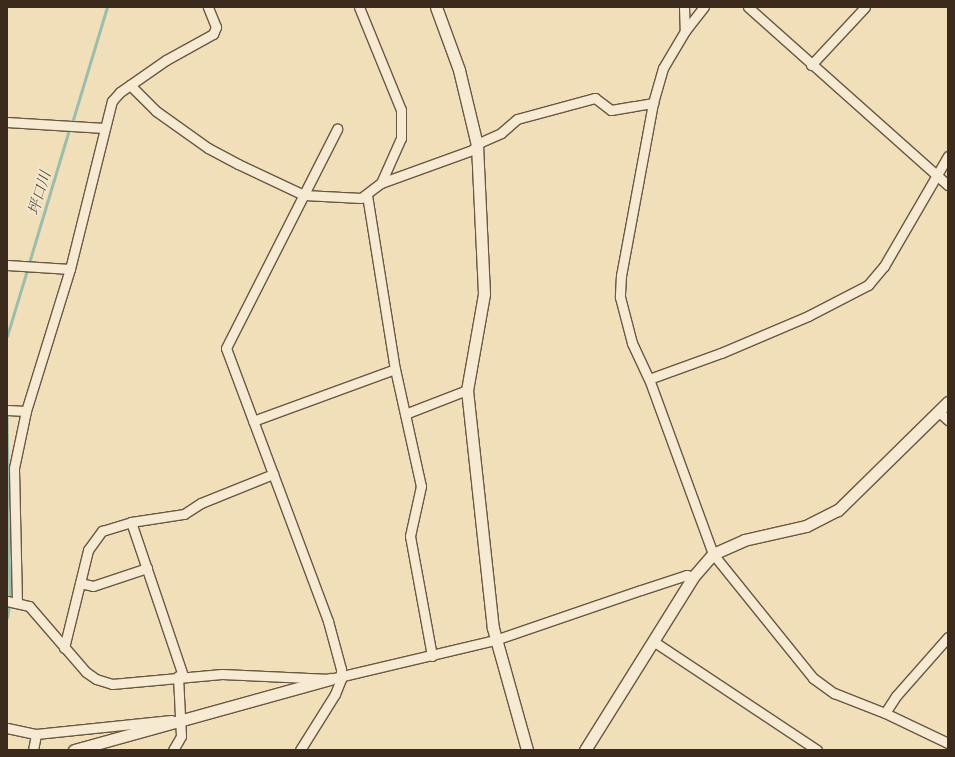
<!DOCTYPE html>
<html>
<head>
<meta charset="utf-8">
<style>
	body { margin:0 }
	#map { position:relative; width:955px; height:757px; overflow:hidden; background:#f1dfb9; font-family:"EB Garamond","Noto Serif JP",serif }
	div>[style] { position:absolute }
	.stream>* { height:2.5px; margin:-1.25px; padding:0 1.25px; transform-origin:1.25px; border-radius:1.25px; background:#9bbdac }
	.roads { filter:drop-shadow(1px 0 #695744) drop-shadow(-1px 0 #695744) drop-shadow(0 1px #695744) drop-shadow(0 -1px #695744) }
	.minor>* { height:9px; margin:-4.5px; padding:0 4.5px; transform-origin:4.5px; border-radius:4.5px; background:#f6ead2 }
	.tertiary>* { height:11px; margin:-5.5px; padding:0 5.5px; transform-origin:5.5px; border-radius:5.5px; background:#f6ead2 }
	span { translate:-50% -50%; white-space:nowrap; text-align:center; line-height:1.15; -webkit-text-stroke:3px #f6ead2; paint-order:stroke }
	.water-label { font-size:15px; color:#544f41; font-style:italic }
	.frame { position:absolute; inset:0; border:8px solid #3c2a1d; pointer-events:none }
</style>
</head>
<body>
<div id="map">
	<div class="stream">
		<i style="left:72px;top:123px;width:121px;rotate:-73.2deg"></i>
		<i style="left:29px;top:263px;width:139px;rotate:-73.3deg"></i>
		<i style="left:7px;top:336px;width:69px;rotate:-73.1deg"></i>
		<i style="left:7px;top:411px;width:186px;rotate:89.1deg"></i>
		<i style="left:7px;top:618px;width:13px;rotate:-81deg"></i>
	</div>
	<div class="roads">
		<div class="minor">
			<i style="left:359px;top:7px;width:111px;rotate:67.8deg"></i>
			<i style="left:401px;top:110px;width:28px;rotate:90deg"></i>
			<i style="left:401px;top:138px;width:49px;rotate:114deg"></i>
			<i style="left:684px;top:7px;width:24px;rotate:88deg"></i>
			<i style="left:685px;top:31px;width:43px;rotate:120.7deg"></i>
			<i style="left:663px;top:68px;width:36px;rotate:106deg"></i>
			<i style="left:653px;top:103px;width:175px;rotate:100.5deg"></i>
			<i style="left:621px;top:275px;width:22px;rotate:93deg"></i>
			<i style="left:620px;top:297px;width:48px;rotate:75.4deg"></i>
			<i style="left:632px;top:343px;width:40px;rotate:65deg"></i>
			<i style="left:649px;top:379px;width:186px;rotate:69.9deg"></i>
			<i style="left:713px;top:554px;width:159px;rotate:51.1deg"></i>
			<i style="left:813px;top:678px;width:26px;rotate:36deg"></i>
			<i style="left:834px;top:693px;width:55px;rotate:21.4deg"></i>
			<i style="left:748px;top:7px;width:268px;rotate:41.7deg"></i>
			<i style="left:685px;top:31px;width:31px;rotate:-52deg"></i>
			<i style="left:811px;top:65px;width:79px;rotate:-47deg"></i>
			<i style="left:130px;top:85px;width:37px;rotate:45deg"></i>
			<i style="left:156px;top:111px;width:64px;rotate:35.4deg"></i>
			<i style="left:208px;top:148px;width:34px;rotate:28deg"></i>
			<i style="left:238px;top:164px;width:73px;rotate:25.2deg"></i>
			<i style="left:304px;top:195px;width:57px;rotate:3deg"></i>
			<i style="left:361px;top:198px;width:25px;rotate:-37deg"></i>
			<i style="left:381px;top:183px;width:97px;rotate:-19.9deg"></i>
			<i style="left:472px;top:150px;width:12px;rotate:-42deg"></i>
			<i style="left:481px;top:142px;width:22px;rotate:-24deg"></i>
			<i style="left:501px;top:133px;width:21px;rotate:-41deg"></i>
			<i style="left:517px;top:119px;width:81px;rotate:-15.1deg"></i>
			<i style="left:595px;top:98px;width:20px;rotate:37deg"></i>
			<i style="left:611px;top:110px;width:43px;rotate:-9.5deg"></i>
			<i style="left:7px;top:122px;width:97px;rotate:3.5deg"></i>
			<i style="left:367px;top:195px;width:176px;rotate:80.9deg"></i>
			<i style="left:395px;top:369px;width:120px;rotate:77.5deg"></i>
			<i style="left:421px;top:486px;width:51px;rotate:102.4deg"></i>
			<i style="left:410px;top:536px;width:122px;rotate:79.6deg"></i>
			<i style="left:7px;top:265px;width:63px;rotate:3.6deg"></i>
			<i style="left:649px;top:379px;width:77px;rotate:-19.9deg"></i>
			<i style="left:721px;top:353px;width:95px;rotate:-23deg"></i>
			<i style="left:808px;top:316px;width:68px;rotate:-27.3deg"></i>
			<i style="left:868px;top:285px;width:25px;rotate:-50deg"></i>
			<i style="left:884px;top:266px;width:127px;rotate:-59.8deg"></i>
			<i style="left:7px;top:410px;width:19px;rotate:3deg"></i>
			<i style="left:939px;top:412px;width:12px;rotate:42deg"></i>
			<i style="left:405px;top:414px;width:66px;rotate:-21.2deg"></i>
			<i style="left:253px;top:421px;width:151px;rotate:-20.1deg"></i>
			<i style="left:131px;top:522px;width:163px;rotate:71.3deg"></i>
			<i style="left:80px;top:583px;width:13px;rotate:13deg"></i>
			<i style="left:93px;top:586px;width:57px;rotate:-18.4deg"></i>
			<i style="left:7px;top:601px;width:23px;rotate:13deg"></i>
			<i style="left:29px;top:606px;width:87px;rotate:49.2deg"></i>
			<i style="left:86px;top:672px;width:12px;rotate:35deg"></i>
			<i style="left:96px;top:679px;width:17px;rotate:17deg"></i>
			<i style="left:112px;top:684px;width:110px;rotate:-5.2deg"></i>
			<i style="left:222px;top:674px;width:108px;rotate:2.7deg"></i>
			<i style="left:330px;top:679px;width:170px;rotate:-13.3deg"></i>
			<i style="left:495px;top:640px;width:154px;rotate:-18.9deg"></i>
			<i style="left:641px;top:590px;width:48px;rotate:-18.1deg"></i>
			<i style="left:687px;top:575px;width:6px;rotate:18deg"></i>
			<i style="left:17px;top:602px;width:134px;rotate:-91.3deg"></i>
			<i style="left:14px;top:468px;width:58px;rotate:-78.1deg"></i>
			<i style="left:26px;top:411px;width:149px;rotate:-72.8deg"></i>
			<i style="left:70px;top:269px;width:173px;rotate:-76deg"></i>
			<i style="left:112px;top:101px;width:12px;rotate:-48deg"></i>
			<i style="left:120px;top:92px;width:56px;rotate:-34.8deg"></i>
			<i style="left:166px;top:60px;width:54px;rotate:-29deg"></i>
			<i style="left:213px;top:34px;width:8px;rotate:-67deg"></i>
			<i style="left:216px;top:27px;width:22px;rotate:-112deg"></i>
			<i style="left:948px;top:637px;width:79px;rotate:131.4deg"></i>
			<i style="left:896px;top:696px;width:20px;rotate:123deg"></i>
			<i style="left:885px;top:713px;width:70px;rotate:25.5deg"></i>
			<i style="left:653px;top:641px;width:197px;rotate:33.6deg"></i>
			<i style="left:64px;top:648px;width:101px;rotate:-76.2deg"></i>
			<i style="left:88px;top:550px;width:24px;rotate:-54deg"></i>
			<i style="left:102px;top:531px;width:30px;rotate:-17deg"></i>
			<i style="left:131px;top:522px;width:54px;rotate:-8.6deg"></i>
			<i style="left:184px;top:514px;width:20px;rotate:-33deg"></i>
			<i style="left:201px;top:503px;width:78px;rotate:-21.9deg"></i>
			<i style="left:7px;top:728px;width:30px;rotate:12deg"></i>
			<i style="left:36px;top:734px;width:136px;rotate:-5.9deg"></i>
			<i style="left:33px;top:750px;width:16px;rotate:-79deg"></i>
			<i style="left:173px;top:750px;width:16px;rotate:-60deg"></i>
			<i style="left:181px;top:736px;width:60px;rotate:-92.9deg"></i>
			<i style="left:300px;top:750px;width:66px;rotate:-58deg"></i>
			<i style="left:335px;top:694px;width:16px;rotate:-68deg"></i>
			<i style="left:341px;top:679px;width:10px;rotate:-90deg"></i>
			<i style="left:341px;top:669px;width:50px;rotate:-105.2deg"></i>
			<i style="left:328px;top:621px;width:291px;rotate:-110.5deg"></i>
			<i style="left:226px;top:348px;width:246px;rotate:-63.1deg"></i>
		</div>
		<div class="tertiary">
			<i style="left:436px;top:7px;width:67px;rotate:69.9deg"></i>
			<i style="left:459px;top:70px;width:77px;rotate:76.5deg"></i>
			<i style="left:477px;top:145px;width:149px;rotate:87.3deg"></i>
			<i style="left:484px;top:294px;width:97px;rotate:100deg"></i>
			<i style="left:467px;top:390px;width:239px;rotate:83.8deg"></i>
			<i style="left:493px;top:628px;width:127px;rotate:74.4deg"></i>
			<i style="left:74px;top:750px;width:266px;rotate:-15.5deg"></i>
			<i style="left:585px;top:750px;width:204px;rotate:-58deg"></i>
			<i style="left:693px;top:577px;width:30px;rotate:-49deg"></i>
			<i style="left:713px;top:554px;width:34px;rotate:-24deg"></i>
			<i style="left:744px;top:540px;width:64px;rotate:-12.7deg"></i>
			<i style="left:806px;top:526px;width:36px;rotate:-27deg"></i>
			<i style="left:838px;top:510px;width:154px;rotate:-44.5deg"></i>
		</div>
	</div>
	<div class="water-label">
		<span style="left:39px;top:193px;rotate:-73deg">坪口川</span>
	</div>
	<div class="frame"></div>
</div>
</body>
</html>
